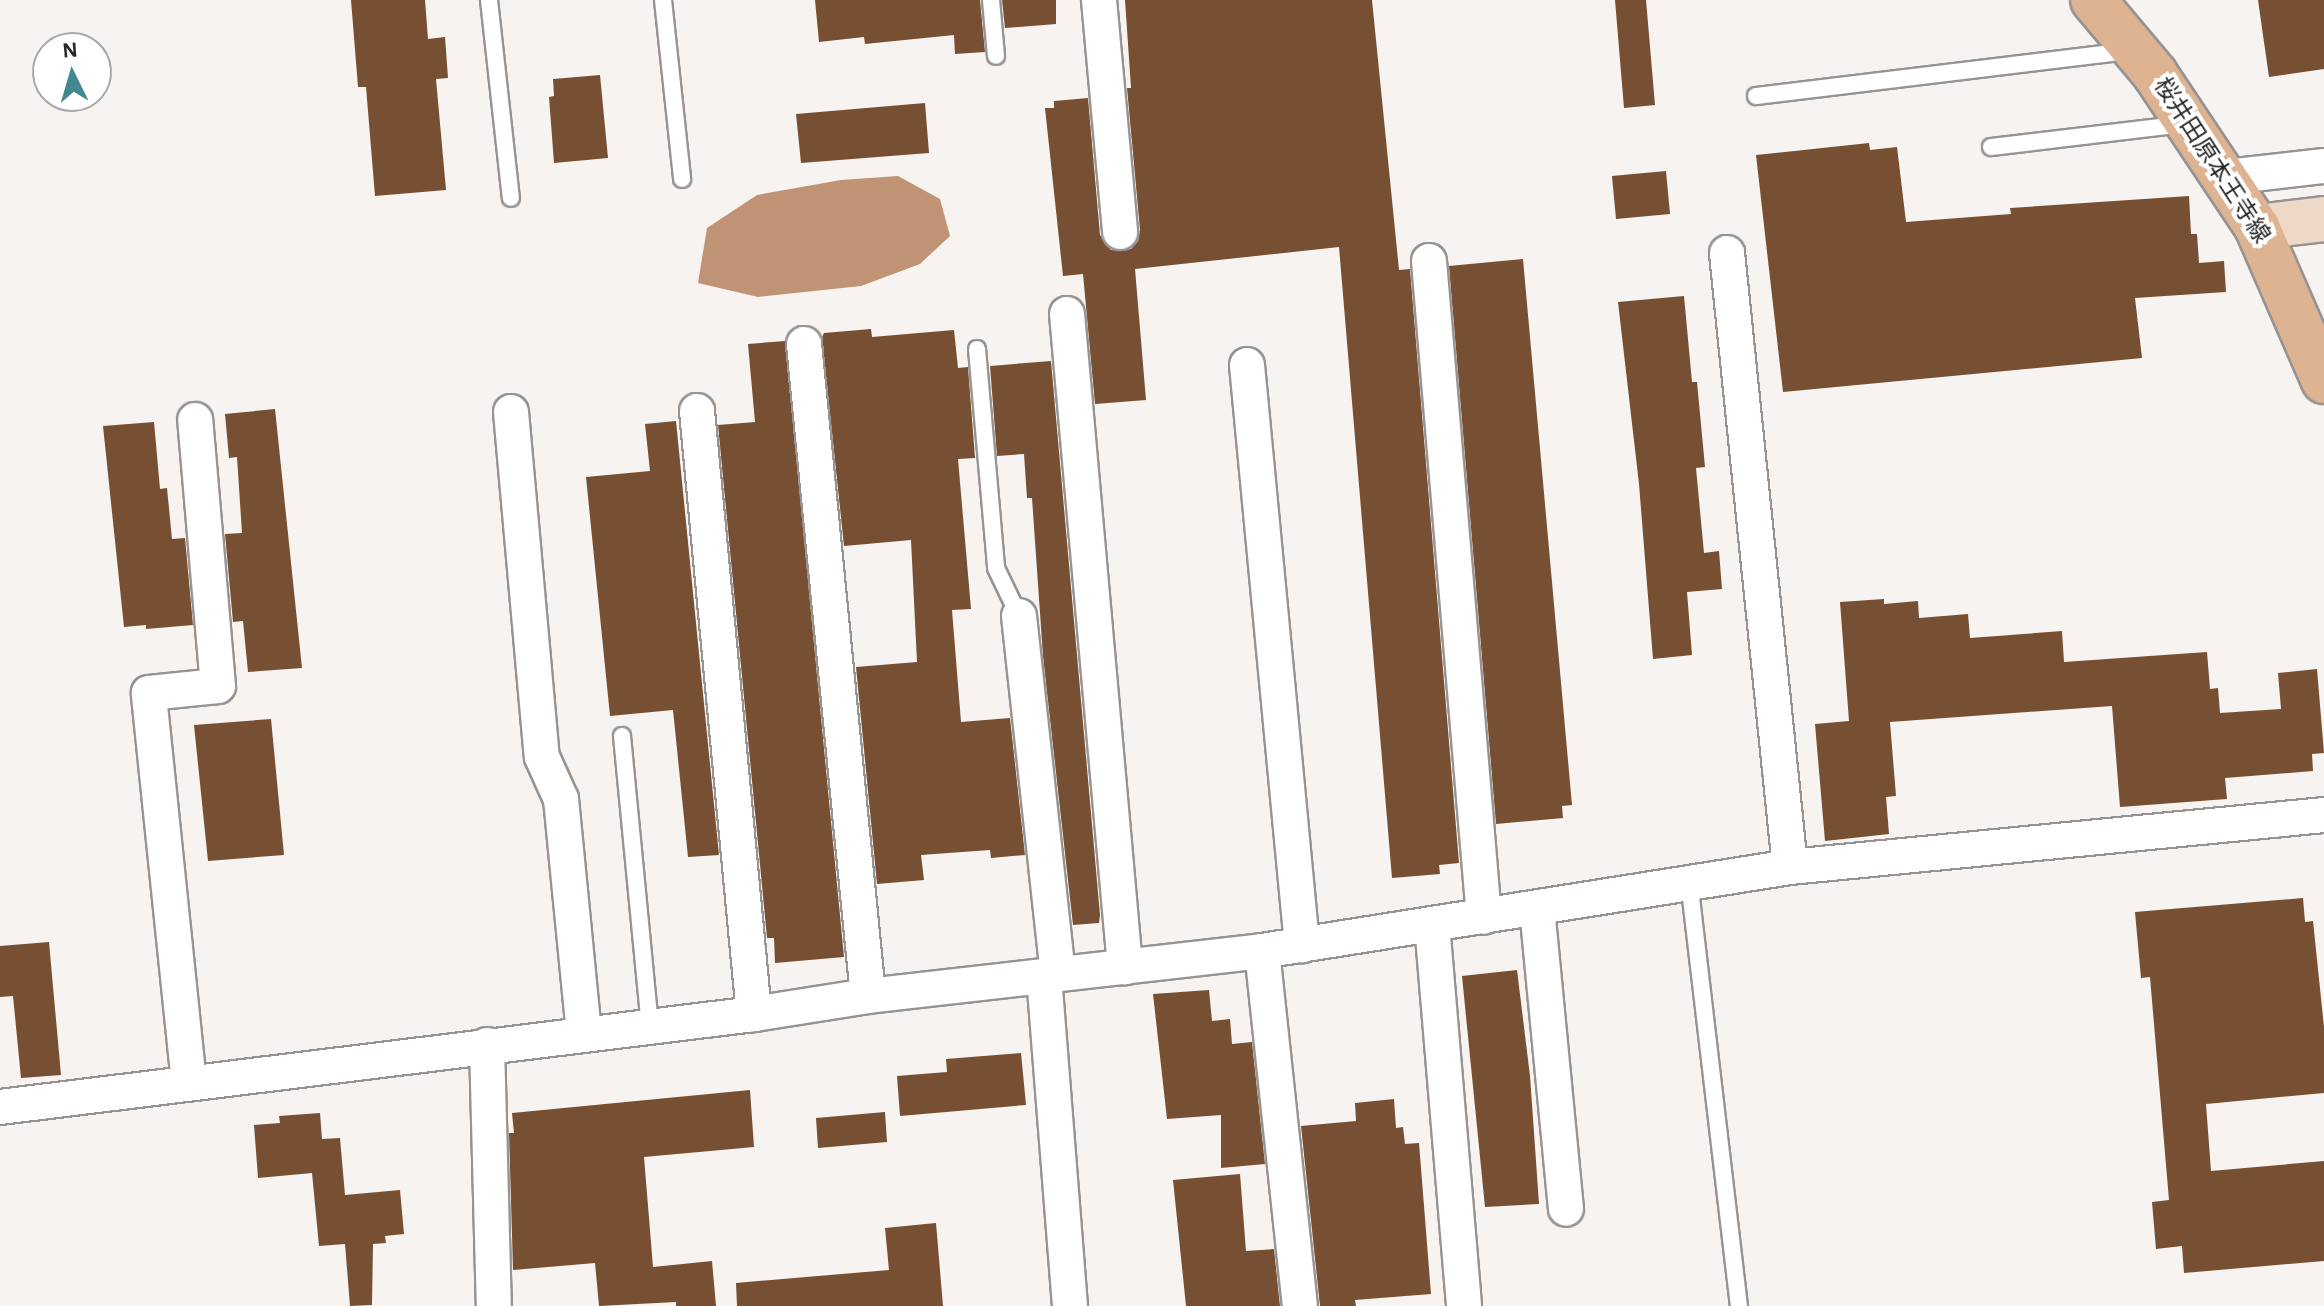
<!DOCTYPE html>
<html>
<head>
<meta charset="utf-8">
<style>
	body { margin:0 }
	#map { position:relative; width:2324px; height:1306px; overflow:hidden; background:#f6f3f1; font-family:"Alegreya Sans","Noto Sans JP",sans-serif }
	div>[style] { position:absolute }
	.water>* { inset:0; background:#bf9374 }
	.building>* { inset:0; background:#774f32 }
	.roads { filter:drop-shadow(2px 0 #969392) drop-shadow(-2px 0 #969392) drop-shadow(0 2px #969392) drop-shadow(0 -2px #969392) }
	.lane>* { height:16px; margin:-8px; padding:0 8px; transform-origin:8px; border-radius:8px; background:#fff }
	.street>* { height:34px; margin:-17px; padding:0 17px; transform-origin:17px; border-radius:17px; background:#fff }
	.secondary>* { height:44px; margin:-22px; padding:0 22px; transform-origin:22px; border-radius:22px; background:#eed9c9 }
	.primary>* { height:44px; margin:-22px; padding:0 22px; transform-origin:22px; border-radius:22px; background:#ddb392 }
	span { translate:-50% -50%; white-space:nowrap; text-align:center; line-height:1.15; -webkit-text-stroke:8px #fff; paint-order:stroke }
	.street-label { font-size:24px; color:#292828 }
	.north { position:absolute; left:32px; top:32px; width:80px; height:80px; box-sizing:border-box; background:#fff; border:2px solid #a9a9a9; border-radius:50%; rotate:355deg; font-size:22px; font-weight:700; line-height:32px; text-align:center; color:#292828 }
	.north::after { content:''; display:block; margin:auto; width:28px; height:36px; background:#418891; clip-path:polygon(50% 0,100% 100%,50% 72%,0 100%) }
</style>
</head>
<body>
<div id="map">
	<div class="water">
		<i style="clip-path:polygon(898px 176px,940px 199px,950px 236px,920px 264px,861px 286px,758px 297px,698px 283px,707px 228px,757px 195px,841px 180px)"></i>
	</div>
	<div class="building">
		<i style="clip-path:polygon(351px 0,425px 0,428px 39px,445px 37px,448px 78px,436px 79px,446px 190px,375px 196px,366px 87px,358px 87px)"></i>
		<i style="clip-path:polygon(815px 0,980px 0,985px 52px,955px 54px,954px 35px,865px 44px,864px 37px,819px 42px)"></i>
		<i style="clip-path:polygon(1002px 0,1056px 0,1056px 24px,1005px 28px)"></i>
		<i style="clip-path:polygon(1125px 0,1372px 0,1399px 270px,1410px 269px,1459px 863px,1439px 865px,1440px 874px,1392px 878px,1339px 247px,1135px 269px,1146px 400px,1095px 404px,1083px 274px,1063px 276px,1045px 108px,1054px 108px,1054px 101px,1088px 98px,1100px 235px,1111px 250px,1131px 249px,1138px 241px,1140px 230px,1127px 88px,1131px 88px)"></i>
		<i style="clip-path:polygon(1615px 0,1646px 0,1655px 105px,1624px 108px)"></i>
		<i style="clip-path:polygon(2258px 0,2324px 0,2324px 69px,2269px 77px)"></i>
		<i style="clip-path:polygon(600px 75px,608px 158px,554px 163px,549px 97px,554px 96px,553px 79px)"></i>
		<i style="clip-path:polygon(925px 103px,929px 153px,801px 163px,796px 114px)"></i>
		<i style="clip-path:polygon(1869px 143px,1870px 150px,1897px 147px,1906px 222px,2011px 214px,2010px 208px,2189px 196px,2191px 234px,2197px 234px,2199px 263px,2224px 261px,2226px 292px,2135px 298px,2142px 358px,1783px 392px,1756px 155px)"></i>
		<i style="clip-path:polygon(1666px 171px,1670px 214px,1616px 219px,1612px 176px)"></i>
		<i style="clip-path:polygon(1523px 259px,1572px 805px,1562px 806px,1563px 818px,1496px 824px,1449px 266px)"></i>
		<i style="clip-path:polygon(1684px 296px,1692px 382px,1697px 382px,1705px 467px,1696px 468px,1704px 553px,1719px 551px,1722px 589px,1687px 592px,1692px 655px,1653px 659px,1639px 484px,1618px 302px)"></i>
		<i style="clip-path:polygon(871px 329px,872px 337px,954px 330px,958px 368px,968px 367px,975px 458px,958px 459px,971px 609px,952px 610px,961px 722px,1010px 718px,1025px 855px,991px 858px,990px 850px,921px 855px,924px 880px,877px 884px,856px 667px,917px 662px,911px 540px,844px 546px,822px 337px,824px 333px)"></i>
		<i style="clip-path:polygon(785px 341px,844px 957px,775px 963px,774px 938px,767px 938px,718px 425px,755px 422px,748px 344px)"></i>
		<i style="clip-path:polygon(1051px 361px,1100px 915px,1099px 923px,1073px 925px,1043px 656px,1032px 498px,1027px 498px,1024px 454px,997px 456px,990px 366px)"></i>
		<i style="clip-path:polygon(275px 409px,302px 668px,248px 672px,243px 621px,233px 622px,225px 534px,242px 533px,237px 457px,229px 458px,225px 414px)"></i>
		<i style="clip-path:polygon(676px 421px,719px 855px,688px 857px,673px 710px,610px 716px,586px 477px,650px 471px,645px 424px)"></i>
		<i style="clip-path:polygon(154px 422px,160px 489px,167px 488px,172px 539px,185px 538px,193px 625px,146px 629px,146px 625px,124px 627px,103px 426px)"></i>
		<i style="clip-path:polygon(1884px 599px,1884px 604px,1918px 601px,1919px 618px,1968px 614px,1970px 638px,2062px 631px,2064px 662px,2207px 652px,2210px 689px,2218px 688px,2220px 713px,2281px 709px,2278px 673px,2317px 669px,2324px 753px,2312px 754px,2313px 771px,2225px 778px,2227px 799px,2120px 807px,2112px 706px,1890px 722px,1896px 796px,1886px 797px,1889px 834px,1825px 841px,1815px 724px,1849px 721px,1840px 602px)"></i>
		<i style="clip-path:polygon(271px 719px,284px 855px,208px 861px,194px 725px)"></i>
		<i style="clip-path:polygon(2303px 898px,2305px 922px,2313px 921px,2324px 1027px,2324px 1093px,2206px 1104px,2211px 1171px,2324px 1161px,2324px 1261px,2184px 1273px,2182px 1246px,2156px 1249px,2152px 1202px,2169px 1200px,2150px 977px,2141px 978px,2135px 912px)"></i>
		<i style="clip-path:polygon(49px 942px,61px 1075px,21px 1078px,13px 996px,0 997px,0 946px)"></i>
		<i style="clip-path:polygon(1517px 970px,1530px 1076px,1539px 1204px,1485px 1207px,1462px 976px)"></i>
		<i style="clip-path:polygon(1209px 990px,1212px 1021px,1230px 1019px,1232px 1044px,1252px 1042px,1265px 1164px,1221px 1168px,1221px 1115px,1167px 1119px,1153px 994px)"></i>
		<i style="clip-path:polygon(1021px 1053px,1026px 1105px,900px 1116px,897px 1076px,947px 1072px,946px 1059px)"></i>
		<i style="clip-path:polygon(750px 1090px,754px 1147px,644px 1157px,653px 1267px,712px 1261px,716px 1306px,676px 1306px,676px 1302px,599px 1306px,595px 1263px,513px 1270px,509px 1133px,514px 1133px,512px 1113px)"></i>
		<i style="clip-path:polygon(1394px 1099px,1396px 1128px,1403px 1127px,1405px 1144px,1419px 1143px,1431px 1294px,1355px 1300px,1356px 1306px,1320px 1306px,1301px 1126px,1356px 1121px,1355px 1103px)"></i>
		<i style="clip-path:polygon(885px 1112px,887px 1142px,818px 1148px,816px 1118px)"></i>
		<i style="clip-path:polygon(320px 1113px,322px 1139px,340px 1138px,345px 1195px,400px 1190px,404px 1234px,385px 1236px,386px 1243px,373px 1244px,372px 1305px,350px 1306px,345px 1244px,319px 1246px,312px 1173px,258px 1178px,254px 1125px,280px 1123px,279px 1116px)"></i>
		<i style="clip-path:polygon(1240px 1174px,1246px 1251px,1274px 1249px,1280px 1306px,1186px 1306px,1173px 1180px)"></i>
		<i style="clip-path:polygon(936px 1223px,943px 1306px,737px 1306px,736px 1283px,889px 1270px,885px 1228px)"></i>
	</div>
	<div class="roads">
		<div class="lane">
			<i style="left:489px;top:0;width:199px;rotate:83.7deg"></i>
			<i style="left:663px;top:0;width:180px;rotate:83.9deg"></i>
			<i style="left:991px;top:0;width:56px;rotate:84.9deg"></i>
			<i style="left:1756px;top:96px;width:377px;rotate:-6.9deg"></i>
			<i style="left:1991px;top:147px;width:194px;rotate:-6.8deg"></i>
			<i style="left:977px;top:349px;width:220px;rotate:85deg"></i>
			<i style="left:996px;top:568px;width:53px;rotate:64.4deg"></i>
			<i style="left:622px;top:736px;width:291px;rotate:84.5deg"></i>
			<i style="left:1689px;top:881px;width:428px;rotate:83.3deg"></i>
		</div>
		<div class="street">
			<i style="left:1099px;top:0;width:233px;rotate:84.8deg"></i>
			<i style="left:2227px;top:177px;width:98px;rotate:-6.5deg"></i>
			<i style="left:1727px;top:253px;width:617px;rotate:84.14deg"></i>
			<i style="left:1429px;top:261px;width:658px;rotate:85.21deg"></i>
			<i style="left:1067px;top:314px;width:656px;rotate:84.92deg"></i>
			<i style="left:804px;top:344px;width:655px;rotate:84.39deg"></i>
			<i style="left:1247px;top:365px;width:583px;rotate:84.58deg"></i>
			<i style="left:697px;top:411px;width:606px;rotate:84.6deg"></i>
			<i style="left:511px;top:412px;width:346px;rotate:84.9deg"></i>
			<i style="left:542px;top:757px;width:46px;rotate:65.7deg"></i>
			<i style="left:561px;top:799px;width:236px;rotate:84.4deg"></i>
			<i style="left:1019px;top:616px;width:360px;rotate:83.8deg"></i>
			<i style="left:1537px;top:908px;width:302px;rotate:84.5deg"></i>
			<i style="left:1432px;top:924px;width:383px;rotate:85.2deg"></i>
			<i style="left:1262px;top:951px;width:357px;rotate:83.9deg"></i>
			<i style="left:1044px;top:976px;width:331px;rotate:85.5deg"></i>
			<i style="left:487px;top:1045px;width:261px;rotate:88.5deg"></i>
			<i style="left:189px;top:1083px;width:392px;rotate:-95.9deg"></i>
			<i style="left:149px;top:693px;width:69px;rotate:-5.8deg"></i>
			<i style="left:218px;top:686px;width:267px;rotate:-94.9deg"></i>
			<i style="left:0;top:1107px;width:760px;rotate:-7.03deg"></i>
			<i style="left:754px;top:1014px;width:115px;rotate:-9deg"></i>
			<i style="left:868px;top:996px;width:397px;rotate:-6.5deg"></i>
			<i style="left:1262px;top:951px;width:535px;rotate:-9.04deg"></i>
			<i style="left:1790px;top:867px;width:537px;rotate:-5.56deg"></i>
		</div>
		<div class="secondary">
			<i style="left:2257px;top:227px;width:67px;rotate:-6.8deg"></i>
		</div>
		<div class="primary">
			<i style="left:2093px;top:0;width:97px;rotate:50deg"></i>
			<i style="left:2155px;top:74px;width:184px;rotate:56.3deg"></i>
			<i style="left:2257px;top:227px;width:168px;rotate:66.5deg"></i>
		</div>
	</div>
	<div class="street-label">
		<span style="left:2211px;top:161px;rotate:57deg">桜井田原本王寺線</span>
	</div>
	<div class="north">N</div>
</div>
</body>
</html>
